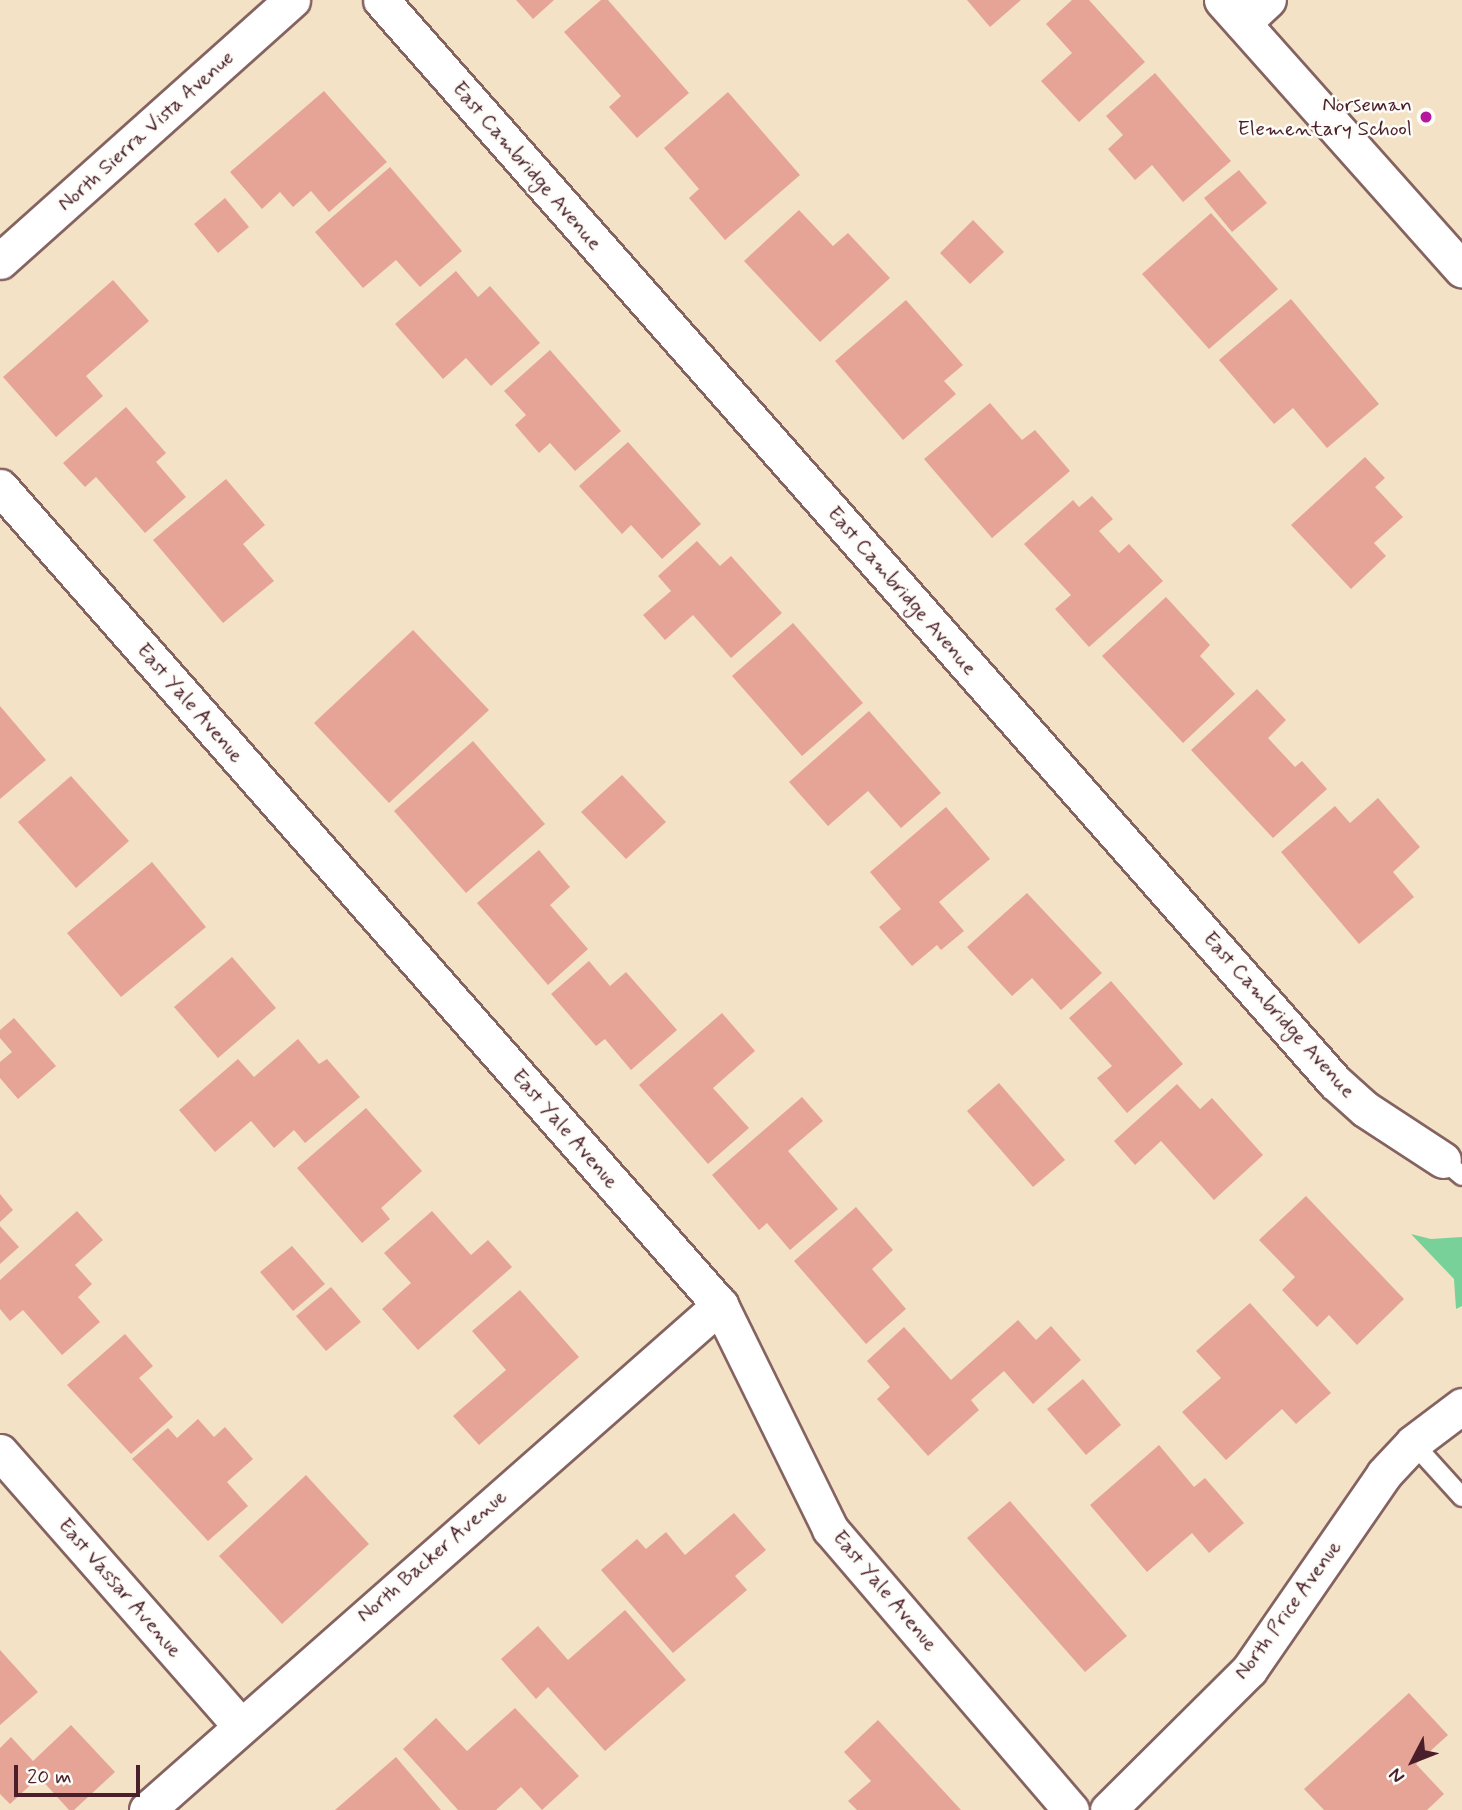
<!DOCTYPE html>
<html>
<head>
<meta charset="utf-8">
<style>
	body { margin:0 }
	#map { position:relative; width:1462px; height:1810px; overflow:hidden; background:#f3e2c6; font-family:Mynerve,sans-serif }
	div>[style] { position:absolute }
	.green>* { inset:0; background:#78d198 }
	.building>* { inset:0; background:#e6a497 }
	.roads { filter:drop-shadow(2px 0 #856361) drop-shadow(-2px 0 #856361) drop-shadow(0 2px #856361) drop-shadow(0 -2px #856361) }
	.lane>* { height:18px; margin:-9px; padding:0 9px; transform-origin:9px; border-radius:9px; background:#fff }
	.street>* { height:35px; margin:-17.5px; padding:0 17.5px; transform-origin:17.5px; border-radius:17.5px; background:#fff }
	.dots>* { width:19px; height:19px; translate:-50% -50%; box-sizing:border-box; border:4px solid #fdfcf7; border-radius:50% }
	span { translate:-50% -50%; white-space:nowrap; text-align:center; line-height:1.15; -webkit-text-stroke:5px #fdfcf7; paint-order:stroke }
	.poi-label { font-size:21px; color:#4a1f2b }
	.right { translate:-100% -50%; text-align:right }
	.street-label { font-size:21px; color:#4a1f2b }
	.north { position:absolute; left:1378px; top:1726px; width:70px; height:70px; -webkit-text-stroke:5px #fdfcf7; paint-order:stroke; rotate:228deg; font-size:19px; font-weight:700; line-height:28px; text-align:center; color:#4a1f2b }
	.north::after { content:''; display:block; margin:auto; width:24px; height:32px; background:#4a1f2b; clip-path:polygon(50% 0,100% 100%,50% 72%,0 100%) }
	.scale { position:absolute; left:14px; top:1765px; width:126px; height:32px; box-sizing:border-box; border:4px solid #4a1f2b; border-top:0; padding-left:9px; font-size:21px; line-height:24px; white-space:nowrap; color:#4a1f2b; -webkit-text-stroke:5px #fdfcf7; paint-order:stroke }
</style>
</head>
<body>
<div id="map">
	<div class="green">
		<i style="clip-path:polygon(1411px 1234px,1431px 1239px,1462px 1237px,1462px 1306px,1456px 1309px,1454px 1279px)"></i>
	</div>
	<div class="building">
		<i style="clip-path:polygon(516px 0,554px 0,533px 19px)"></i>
		<i style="clip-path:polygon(601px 0,608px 0,689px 93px,637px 138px,609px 107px,621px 96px,564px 32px)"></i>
		<i style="clip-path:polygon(967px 0,1021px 0,990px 27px)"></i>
		<i style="clip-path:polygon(1072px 0,1089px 0,1145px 62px,1079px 122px,1041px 81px,1072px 53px,1046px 24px)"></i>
		<i style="clip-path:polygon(1155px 73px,1231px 161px,1183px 202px,1152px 165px,1135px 180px,1108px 149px,1123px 135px,1106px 116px)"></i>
		<i style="clip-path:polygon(324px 91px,387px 162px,329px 212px,311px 191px,293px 207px,280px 192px,262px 209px,230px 172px)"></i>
		<i style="clip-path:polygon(728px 92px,800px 175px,725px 240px,689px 198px,699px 189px,664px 148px)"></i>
		<i style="clip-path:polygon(390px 167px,462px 251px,420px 287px,396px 260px,363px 288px,315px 232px)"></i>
		<i style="clip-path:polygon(1239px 170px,1267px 203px,1232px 232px,1204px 198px)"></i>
		<i style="clip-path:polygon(225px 198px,249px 227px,218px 253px,194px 224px)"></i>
		<i style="clip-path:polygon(799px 210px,833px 246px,848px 233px,890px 278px,820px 342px,744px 261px)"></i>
		<i style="clip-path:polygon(1211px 213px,1278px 289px,1209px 349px,1142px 274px)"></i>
		<i style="clip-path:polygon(973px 220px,1004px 252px,970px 284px,940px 253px)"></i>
		<i style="clip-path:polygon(456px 271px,478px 297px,490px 286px,540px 343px,491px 386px,466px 358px,443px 379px,395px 324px)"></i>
		<i style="clip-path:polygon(113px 280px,149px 321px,86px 376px,103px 396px,56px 437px,3px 377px)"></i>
		<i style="clip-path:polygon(1291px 299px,1379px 404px,1327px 448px,1293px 408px,1274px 424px,1219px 360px)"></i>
		<i style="clip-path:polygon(906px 300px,963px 365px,944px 381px,956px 394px,903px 440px,835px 361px)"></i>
		<i style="clip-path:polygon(550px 350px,621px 431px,575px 471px,550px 443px,539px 453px,515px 425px,526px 415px,504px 391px)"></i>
		<i style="clip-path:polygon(990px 403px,1022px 440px,1035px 430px,1070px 471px,992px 538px,924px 459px)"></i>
		<i style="clip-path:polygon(126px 407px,166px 453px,156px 462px,186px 497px,145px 533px,96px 477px,85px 487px,63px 463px)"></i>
		<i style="clip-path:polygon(628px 442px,701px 524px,662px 559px,631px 525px,622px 534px,579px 486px)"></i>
		<i style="clip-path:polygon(1365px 457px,1385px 478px,1375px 487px,1403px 517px,1374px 543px,1386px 556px,1351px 589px,1291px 525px)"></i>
		<i style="clip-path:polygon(226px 479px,265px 525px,243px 544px,274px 581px,223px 623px,153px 540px)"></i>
		<i style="clip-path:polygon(1092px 496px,1113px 519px,1099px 531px,1119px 553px,1129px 544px,1163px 581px,1089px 647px,1055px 609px,1071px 595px,1024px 544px,1073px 500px,1079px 507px)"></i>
		<i style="clip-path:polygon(697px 541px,720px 566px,731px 556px,782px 613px,731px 658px,693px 615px,665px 640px,643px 615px,671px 591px,658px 576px)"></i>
		<i style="clip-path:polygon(1166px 597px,1210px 645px,1200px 656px,1235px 694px,1183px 743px,1102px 656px)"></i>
		<i style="clip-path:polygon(793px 623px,863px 703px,802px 756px,732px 676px)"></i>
		<i style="clip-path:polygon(413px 630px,489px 710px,389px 803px,314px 723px)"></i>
		<i style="clip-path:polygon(1257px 689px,1286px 720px,1268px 738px,1295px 767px,1302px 761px,1327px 789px,1273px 838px,1191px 750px)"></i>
		<i style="clip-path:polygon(0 706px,46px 760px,0 799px)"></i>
		<i style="clip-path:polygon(869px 711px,941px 793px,901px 828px,868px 791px,828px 826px,789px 782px)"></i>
		<i style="clip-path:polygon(473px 741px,545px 824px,466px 893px,394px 811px)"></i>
		<i style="clip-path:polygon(622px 775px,666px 822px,626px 859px,581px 812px)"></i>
		<i style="clip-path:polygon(71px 776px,129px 841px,76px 888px,18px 822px)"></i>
		<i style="clip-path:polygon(1378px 798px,1420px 847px,1393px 872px,1414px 897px,1359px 944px,1281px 852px,1335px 806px,1350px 823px)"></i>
		<i style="clip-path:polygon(946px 807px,990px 859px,939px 902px,964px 931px,941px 950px,937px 945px,912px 966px,879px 927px,901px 909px,870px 872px)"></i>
		<i style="clip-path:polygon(539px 850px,570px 887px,550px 905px,588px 949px,548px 985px,477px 903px)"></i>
		<i style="clip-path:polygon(152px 862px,206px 927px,121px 997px,67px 933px)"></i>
		<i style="clip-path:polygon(1027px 893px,1102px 973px,1061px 1010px,1032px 978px,1012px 996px,967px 947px)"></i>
		<i style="clip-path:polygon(232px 957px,276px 1008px,218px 1058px,174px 1007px)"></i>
		<i style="clip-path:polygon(589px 961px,610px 986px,626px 972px,677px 1030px,631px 1070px,605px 1039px,596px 1046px,551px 994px)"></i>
		<i style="clip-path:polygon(1111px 981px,1183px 1064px,1127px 1113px,1097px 1078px,1112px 1066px,1069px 1018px)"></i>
		<i style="clip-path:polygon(722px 1013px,755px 1051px,713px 1088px,749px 1128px,708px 1164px,639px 1085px)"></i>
		<i style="clip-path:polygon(14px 1018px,56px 1066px,18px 1099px,0 1078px,0 1062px,12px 1052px,0 1038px,0 1030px)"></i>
		<i style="clip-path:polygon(298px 1039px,319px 1064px,327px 1059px,360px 1097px,305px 1143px,294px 1130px,274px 1148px,251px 1121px,215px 1152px,179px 1110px,238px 1059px,254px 1077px)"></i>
		<i style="clip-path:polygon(999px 1083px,1065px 1160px,1033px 1187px,967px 1111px)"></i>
		<i style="clip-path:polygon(1177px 1084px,1200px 1109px,1212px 1098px,1263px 1155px,1214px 1200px,1161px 1141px,1135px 1165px,1114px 1141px)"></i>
		<i style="clip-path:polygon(802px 1097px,823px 1121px,788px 1151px,838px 1209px,790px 1250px,767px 1223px,759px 1230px,712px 1175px)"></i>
		<i style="clip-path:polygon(366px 1108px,422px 1171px,381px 1208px,390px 1219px,362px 1243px,297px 1168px)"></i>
		<i style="clip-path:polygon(0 1194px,13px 1210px,0 1222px)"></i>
		<i style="clip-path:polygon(1306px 1196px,1404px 1299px,1357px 1345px,1329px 1315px,1317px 1327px,1282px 1290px,1295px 1277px,1259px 1240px)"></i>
		<i style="clip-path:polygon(856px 1207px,893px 1250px,872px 1269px,906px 1309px,866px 1344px,794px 1261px)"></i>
		<i style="clip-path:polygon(77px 1211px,103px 1240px,75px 1265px,92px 1284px,78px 1297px,100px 1322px,62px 1355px,23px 1310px,10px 1321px,0 1309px,0 1280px)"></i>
		<i style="clip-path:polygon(432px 1211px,471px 1255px,488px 1240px,512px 1267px,418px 1350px,382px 1309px,411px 1283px,384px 1253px)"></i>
		<i style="clip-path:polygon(0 1226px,19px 1247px,0 1264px)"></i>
		<i style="clip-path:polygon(292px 1246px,325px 1284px,293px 1311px,260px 1272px)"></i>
		<i style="clip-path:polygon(331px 1287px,361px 1322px,326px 1351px,296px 1316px)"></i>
		<i style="clip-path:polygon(520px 1290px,579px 1357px,479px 1445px,453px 1416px,506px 1370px,472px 1331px)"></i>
		<i style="clip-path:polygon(1250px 1303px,1331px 1393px,1296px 1424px,1282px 1409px,1226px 1460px,1182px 1412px,1221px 1378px,1196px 1351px)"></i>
		<i style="clip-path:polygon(1018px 1320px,1036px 1340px,1051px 1326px,1081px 1360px,1033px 1404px,1004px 1371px,971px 1400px,979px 1410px,928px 1456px,877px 1399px,890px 1387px,867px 1361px,904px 1327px,951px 1380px)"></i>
		<i style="clip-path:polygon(125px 1334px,153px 1366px,139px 1378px,173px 1417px,131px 1454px,67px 1385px)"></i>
		<i style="clip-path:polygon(1083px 1379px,1121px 1425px,1086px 1455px,1047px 1409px)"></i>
		<i style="clip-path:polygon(198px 1419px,214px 1437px,225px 1427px,253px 1459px,227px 1482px,248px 1506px,208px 1541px,132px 1459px,168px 1428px,177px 1438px)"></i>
		<i style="clip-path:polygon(1159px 1445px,1194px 1487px,1205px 1478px,1244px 1523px,1209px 1553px,1192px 1533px,1147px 1572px,1090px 1505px)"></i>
		<i style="clip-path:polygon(306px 1475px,369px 1544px,282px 1624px,219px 1556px)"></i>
		<i style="clip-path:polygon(1010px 1501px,1127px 1636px,1085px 1672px,967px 1538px)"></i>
		<i style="clip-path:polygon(734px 1513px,766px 1550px,735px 1576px,747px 1590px,673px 1653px,601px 1570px,637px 1539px,646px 1549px,666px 1532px,685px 1555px)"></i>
		<i style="clip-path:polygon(625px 1610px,686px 1680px,605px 1751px,548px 1687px,536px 1699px,501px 1659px,538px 1626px,568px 1660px)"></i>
		<i style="clip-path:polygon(0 1650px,38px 1692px,0 1725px)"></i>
		<i style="clip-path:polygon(1409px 1693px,1448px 1735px,1416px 1764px,1444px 1794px,1427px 1810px,1324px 1810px,1304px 1789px)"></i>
		<i style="clip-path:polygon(515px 1708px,579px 1776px,542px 1810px,521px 1787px,496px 1810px,458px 1810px,403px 1749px,436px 1718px,467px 1751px)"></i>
		<i style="clip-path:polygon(878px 1720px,961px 1810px,857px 1810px,848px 1801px,871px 1781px,844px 1752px)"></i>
		<i style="clip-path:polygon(71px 1725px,115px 1772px,74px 1810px,69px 1810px,39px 1777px,10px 1804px,0 1794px,0 1748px,11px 1737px,33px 1761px)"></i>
		<i style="clip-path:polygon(396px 1757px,441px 1810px,335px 1810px)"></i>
	</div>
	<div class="roads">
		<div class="lane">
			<i style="left:1443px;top:1160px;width:25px;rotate:40deg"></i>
			<i style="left:1413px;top:1443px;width:73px;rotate:47.8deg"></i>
		</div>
		<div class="street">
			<i style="left:381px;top:0;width:1443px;rotate:48.6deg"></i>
			<i style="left:1335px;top:1082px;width:40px;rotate:42deg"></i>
			<i style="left:1365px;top:1109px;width:93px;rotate:33.2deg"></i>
			<i style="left:1222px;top:0;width:361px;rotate:48.3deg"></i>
			<i style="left:1243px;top:23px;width:34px;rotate:-43deg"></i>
			<i style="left:0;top:261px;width:392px;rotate:-41.8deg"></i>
			<i style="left:0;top:487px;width:1090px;rotate:48.65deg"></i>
			<i style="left:720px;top:1305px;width:250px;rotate:63.8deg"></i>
			<i style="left:830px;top:1529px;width:370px;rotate:49.4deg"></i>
			<i style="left:0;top:1452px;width:362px;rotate:48.7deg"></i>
			<i style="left:147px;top:1810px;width:764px;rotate:-41.39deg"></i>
			<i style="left:1108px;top:1810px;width:199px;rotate:-44.8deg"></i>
			<i style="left:1249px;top:1670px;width:238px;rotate:-55.4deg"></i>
			<i style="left:1384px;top:1474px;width:42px;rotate:-46.9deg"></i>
			<i style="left:1413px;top:1443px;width:61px;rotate:-37.1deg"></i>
		</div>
	</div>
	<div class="dots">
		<i style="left:1426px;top:117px;background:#b5179e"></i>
	</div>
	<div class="poi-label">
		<span class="right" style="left:1412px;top:117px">Norseman<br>Elementary School</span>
	</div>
	<div class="street-label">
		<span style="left:146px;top:131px;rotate:-42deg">North Sierra Vista Avenue</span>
		<span style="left:527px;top:166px;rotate:49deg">East Cambridge Avenue</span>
		<span style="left:902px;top:591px;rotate:49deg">East Cambridge Avenue</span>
		<span style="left:190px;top:703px;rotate:49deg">East Yale Avenue</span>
		<span style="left:1279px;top:1015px;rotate:48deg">East Cambridge Avenue</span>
		<span style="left:565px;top:1129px;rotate:49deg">East Yale Avenue</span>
		<span style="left:432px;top:1556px;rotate:-41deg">North Backer Avenue</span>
		<span style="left:120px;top:1588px;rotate:49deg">East Vassar Avenue</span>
		<span style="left:885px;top:1591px;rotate:50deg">East Yale Avenue</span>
		<span style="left:1288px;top:1610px;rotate:-54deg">North Price Avenue</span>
	</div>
	<div class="north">N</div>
	<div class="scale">20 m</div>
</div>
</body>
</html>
